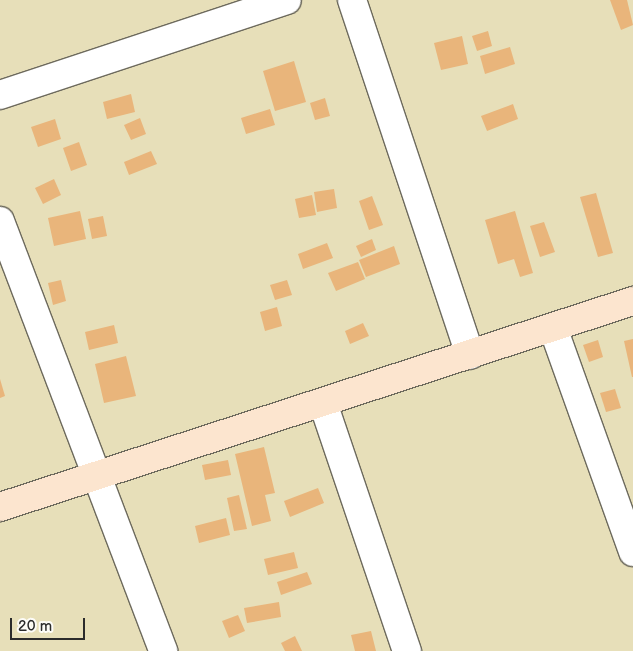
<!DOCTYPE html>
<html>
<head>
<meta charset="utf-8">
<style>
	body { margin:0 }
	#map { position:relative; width:633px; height:651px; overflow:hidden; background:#e7dfb9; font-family:"Balsamiq Sans",sans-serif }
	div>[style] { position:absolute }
	.building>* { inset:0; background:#e9b57b }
	.roads { filter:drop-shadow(1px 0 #6d6a5d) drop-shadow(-1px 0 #6d6a5d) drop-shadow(0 1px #6d6a5d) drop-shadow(0 -1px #6d6a5d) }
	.street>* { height:28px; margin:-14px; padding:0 14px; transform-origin:14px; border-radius:14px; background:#fff }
	.secondary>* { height:28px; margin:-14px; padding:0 14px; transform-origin:14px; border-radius:14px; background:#fce5cf }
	span { translate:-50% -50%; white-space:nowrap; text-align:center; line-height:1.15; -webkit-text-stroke:4.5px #fdfcf7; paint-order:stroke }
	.scale { position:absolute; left:10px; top:618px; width:75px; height:22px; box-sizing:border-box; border:2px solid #2b2b2b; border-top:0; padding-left:6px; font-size:15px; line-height:18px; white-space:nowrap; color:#2b2b2b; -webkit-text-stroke:4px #fdfcf7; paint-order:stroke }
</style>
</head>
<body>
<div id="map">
	<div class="building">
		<i style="clip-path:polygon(610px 0,627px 0,633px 25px,621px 30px)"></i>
		<i style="clip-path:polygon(488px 31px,492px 46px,477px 51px,472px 36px)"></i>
		<i style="clip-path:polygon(462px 36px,468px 64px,441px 70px,434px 43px)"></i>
		<i style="clip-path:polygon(510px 47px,515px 64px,485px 74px,480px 56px)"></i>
		<i style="clip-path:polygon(294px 61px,306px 102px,275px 111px,263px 71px)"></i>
		<i style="clip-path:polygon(131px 94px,135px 112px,107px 119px,103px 102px)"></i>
		<i style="clip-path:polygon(325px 98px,330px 116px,315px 120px,310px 103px)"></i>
		<i style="clip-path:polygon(513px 104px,518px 119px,487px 131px,481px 116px)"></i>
		<i style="clip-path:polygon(270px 109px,275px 125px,246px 134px,241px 118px)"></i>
		<i style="clip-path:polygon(140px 118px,146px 134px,131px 140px,124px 125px)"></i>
		<i style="clip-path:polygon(55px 119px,61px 139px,38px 147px,31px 127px)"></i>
		<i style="clip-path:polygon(79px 142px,87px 165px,71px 171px,63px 148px)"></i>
		<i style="clip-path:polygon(151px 151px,157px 164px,129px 175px,124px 162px)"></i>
		<i style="clip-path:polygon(54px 179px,61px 195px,43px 204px,35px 188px)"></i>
		<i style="clip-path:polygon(334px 189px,337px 208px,317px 212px,314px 192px)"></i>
		<i style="clip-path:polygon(596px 193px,613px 253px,598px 257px,580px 197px)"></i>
		<i style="clip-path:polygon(312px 195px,316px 215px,299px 218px,295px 199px)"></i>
		<i style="clip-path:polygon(372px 196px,383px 225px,369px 230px,359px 201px)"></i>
		<i style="clip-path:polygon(80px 211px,86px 239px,54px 246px,48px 218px)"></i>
		<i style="clip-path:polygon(515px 211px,533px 273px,520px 277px,514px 259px,498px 264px,485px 220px)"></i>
		<i style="clip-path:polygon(103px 216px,107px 236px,92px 239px,88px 219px)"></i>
		<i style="clip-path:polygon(544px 222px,555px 252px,540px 257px,530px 226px)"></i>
		<i style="clip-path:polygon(372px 239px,376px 250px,361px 257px,356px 246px)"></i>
		<i style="clip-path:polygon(327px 243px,333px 258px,303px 269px,298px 254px)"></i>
		<i style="clip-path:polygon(394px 246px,400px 264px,366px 277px,359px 260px)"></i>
		<i style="clip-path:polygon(358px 262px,365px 279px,336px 291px,328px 273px)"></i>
		<i style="clip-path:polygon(61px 280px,66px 301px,53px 305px,48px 283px)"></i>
		<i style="clip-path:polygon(287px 280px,292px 295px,275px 300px,270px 285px)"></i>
		<i style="clip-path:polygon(277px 307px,282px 326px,265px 331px,260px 312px)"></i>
		<i style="clip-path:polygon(363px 323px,369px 336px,350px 344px,345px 331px)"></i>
		<i style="clip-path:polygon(114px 325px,118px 343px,89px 350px,85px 332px)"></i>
		<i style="clip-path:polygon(633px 339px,633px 377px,632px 377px,624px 341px)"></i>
		<i style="clip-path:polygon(598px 340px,603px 357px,589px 362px,583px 345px)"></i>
		<i style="clip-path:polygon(126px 356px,136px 396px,104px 403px,95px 364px)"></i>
		<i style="clip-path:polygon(0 379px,5px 396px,0 398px)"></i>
		<i style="clip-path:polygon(615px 389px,621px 408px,606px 412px,600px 393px)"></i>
		<i style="clip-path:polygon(264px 447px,275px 493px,265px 495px,271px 521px,252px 526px,235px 454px)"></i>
		<i style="clip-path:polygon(228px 460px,231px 475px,205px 480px,202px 465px)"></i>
		<i style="clip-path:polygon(318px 488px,324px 503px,290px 517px,284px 501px)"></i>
		<i style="clip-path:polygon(239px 495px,247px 529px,234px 531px,227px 498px)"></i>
		<i style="clip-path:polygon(226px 518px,230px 535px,199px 543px,195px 526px)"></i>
		<i style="clip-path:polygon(294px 552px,298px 568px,268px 575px,264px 559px)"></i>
		<i style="clip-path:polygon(307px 572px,312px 584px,281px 595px,277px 582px)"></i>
		<i style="clip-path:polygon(279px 602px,281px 617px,247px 623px,244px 608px)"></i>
		<i style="clip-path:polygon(238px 615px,245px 631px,229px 638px,222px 621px)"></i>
		<i style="clip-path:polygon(371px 631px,376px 651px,355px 651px,351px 635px)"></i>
		<i style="clip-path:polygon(295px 636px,302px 651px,285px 651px,281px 643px)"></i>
	</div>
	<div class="roads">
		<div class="street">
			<i style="left:352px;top:0;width:374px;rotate:71.6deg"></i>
			<i style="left:0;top:95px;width:302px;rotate:-18.3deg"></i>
			<i style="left:0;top:221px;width:460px;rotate:69.2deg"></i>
			<i style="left:553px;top:328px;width:238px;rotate:70.3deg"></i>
			<i style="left:323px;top:403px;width:262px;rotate:71.3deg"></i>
		</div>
		<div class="secondary">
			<i style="left:0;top:507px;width:666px;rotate:-18.03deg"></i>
		</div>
	</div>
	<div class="scale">20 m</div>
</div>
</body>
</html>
